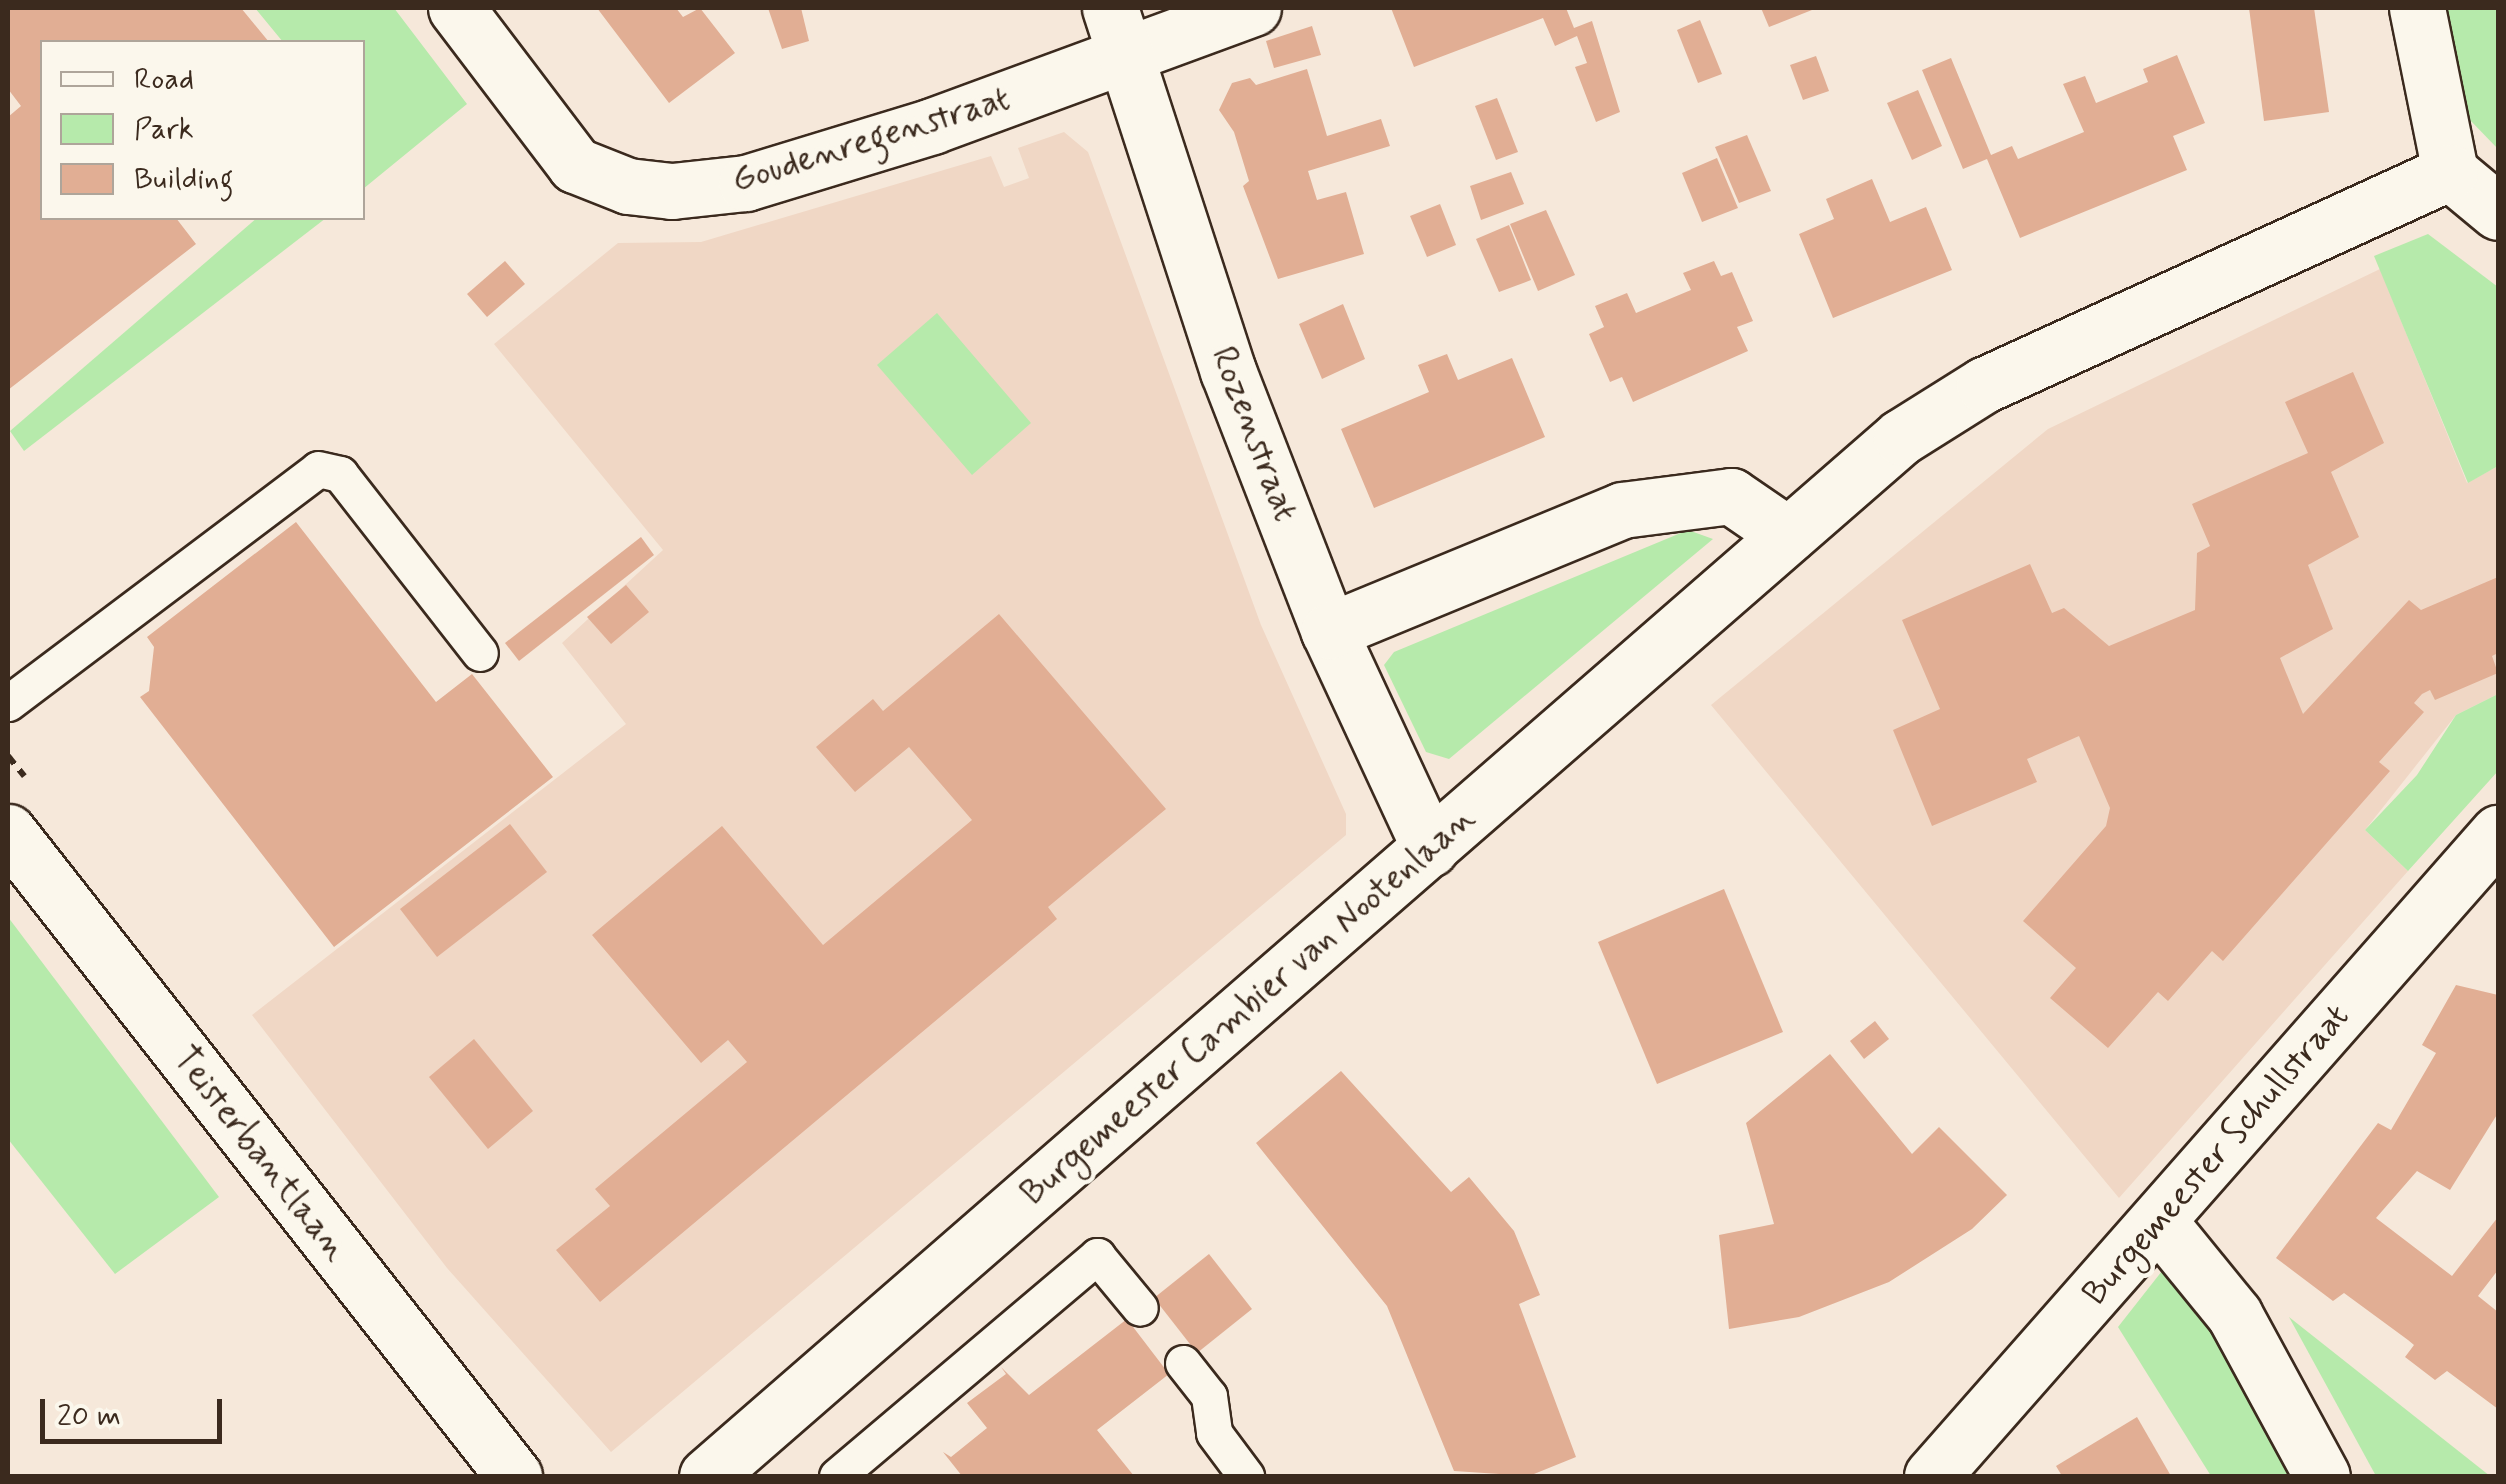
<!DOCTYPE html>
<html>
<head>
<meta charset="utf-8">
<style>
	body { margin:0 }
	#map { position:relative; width:2506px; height:1484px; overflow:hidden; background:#f6e8da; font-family:Mynerve,sans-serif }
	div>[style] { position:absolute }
	.built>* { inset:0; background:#f0d7c5 }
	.green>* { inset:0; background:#b6eaab }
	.building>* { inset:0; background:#e1ae94 }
	.path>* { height:6px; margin-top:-3px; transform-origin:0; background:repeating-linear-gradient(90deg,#3b2a1e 0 10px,transparent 0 18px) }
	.roads { filter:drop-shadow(2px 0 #3b2a1e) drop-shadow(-2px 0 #3b2a1e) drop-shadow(0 2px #3b2a1e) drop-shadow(0 -2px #3b2a1e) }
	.lane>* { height:35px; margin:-17.5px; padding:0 17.5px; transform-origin:17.5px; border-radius:17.5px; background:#fbf7ec }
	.street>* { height:55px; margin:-27.5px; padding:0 27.5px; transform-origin:27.5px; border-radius:27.5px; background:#fbf7ec }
	.secondary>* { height:55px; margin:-27.5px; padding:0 27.5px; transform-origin:27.5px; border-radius:27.5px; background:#fbf7ec }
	span { translate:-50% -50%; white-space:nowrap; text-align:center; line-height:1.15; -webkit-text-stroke:9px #fbf7ec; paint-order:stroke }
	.street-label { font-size:35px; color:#3b2a1e }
	.frame { position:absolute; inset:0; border:10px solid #3b2a1e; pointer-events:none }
	.legend { position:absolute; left:40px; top:40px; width:325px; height:180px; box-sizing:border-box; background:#fbf7ec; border:2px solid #aea59a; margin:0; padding:12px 18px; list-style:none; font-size:30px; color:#3b2a1e }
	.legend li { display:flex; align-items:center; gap:20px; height:50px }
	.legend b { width:50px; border:2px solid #aea59a }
	.scale { position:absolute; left:40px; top:1399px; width:182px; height:45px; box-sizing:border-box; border:5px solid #3b2a1e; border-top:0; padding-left:12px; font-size:30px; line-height:35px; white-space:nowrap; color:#3b2a1e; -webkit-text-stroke:8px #fbf7ec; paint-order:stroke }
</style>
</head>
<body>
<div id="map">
	<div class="built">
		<i style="clip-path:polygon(1064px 132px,1088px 152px,1261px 625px,1346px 814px,1346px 835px,611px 1452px,447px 1268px,252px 1015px,626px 724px,562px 643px,663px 550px,494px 344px,618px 243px,701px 242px,991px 156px,1004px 187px,1029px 178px,1018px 148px)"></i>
		<i style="clip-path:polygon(2380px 269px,2467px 483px,2498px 466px,2498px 694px,2456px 715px,2365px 830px,2408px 871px,2119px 1198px,1711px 705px,2048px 429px)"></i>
	</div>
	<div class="green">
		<i style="clip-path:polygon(255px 8px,394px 8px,467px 104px,363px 189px,362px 42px,283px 42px)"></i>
		<i style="clip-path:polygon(2429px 8px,2498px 8px,2498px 149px,2440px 89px)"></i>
		<i style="clip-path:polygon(257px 218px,326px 218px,24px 451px,10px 431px)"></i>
		<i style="clip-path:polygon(2428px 234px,2498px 287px,2498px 466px,2468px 483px,2374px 256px)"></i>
		<i style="clip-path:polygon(937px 313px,1031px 423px,972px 475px,877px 365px)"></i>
		<i style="clip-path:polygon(1688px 530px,1713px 539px,1449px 759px,1426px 752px,1384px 665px,1394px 652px)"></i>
		<i style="clip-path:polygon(2498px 694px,2498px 771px,2408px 871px,2365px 830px,2417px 775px,2456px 715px)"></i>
		<i style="clip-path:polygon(8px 917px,219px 1197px,115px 1274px,8px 1139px)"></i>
		<i style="clip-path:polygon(2162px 1271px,2218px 1335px,2295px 1476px,2211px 1476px,2118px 1327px)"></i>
		<i style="clip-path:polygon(2289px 1317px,2490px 1476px,2376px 1476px)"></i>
	</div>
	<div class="building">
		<i style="clip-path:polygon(8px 8px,241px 8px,269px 42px,42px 42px,42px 218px,176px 218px,196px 244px,8px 390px,8px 117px,21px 106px,8px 89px)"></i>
		<i style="clip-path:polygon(597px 8px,676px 8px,683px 17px,700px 8px,735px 53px,669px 103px)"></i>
		<i style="clip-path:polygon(768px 8px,801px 8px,809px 41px,782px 49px)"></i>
		<i style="clip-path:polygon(1391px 8px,1566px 8px,1574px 28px,1592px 21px,1620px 112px,1596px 122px,1575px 67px,1587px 63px,1577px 36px,1555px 46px,1543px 18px,1414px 67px)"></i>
		<i style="clip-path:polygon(1761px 8px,1817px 8px,1769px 27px)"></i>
		<i style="clip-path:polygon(2249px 8px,2314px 8px,2329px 112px,2264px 121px)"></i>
		<i style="clip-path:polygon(1700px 20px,1722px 74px,1698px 83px,1677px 30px)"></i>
		<i style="clip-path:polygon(1312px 26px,1321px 55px,1274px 68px,1266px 41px)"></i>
		<i style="clip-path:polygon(2177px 55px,2205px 123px,2173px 136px,2187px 170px,2020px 238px,1987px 159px,1963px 169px,1922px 70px,1951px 58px,1991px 155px,2012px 146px,2018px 159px,2084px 132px,2063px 84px,2085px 76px,2096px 103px,2148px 82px,2143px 69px)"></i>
		<i style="clip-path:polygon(1816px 56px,1829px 91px,1803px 100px,1790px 65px)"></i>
		<i style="clip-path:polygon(1307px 69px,1327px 136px,1381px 119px,1390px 146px,1308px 171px,1317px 200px,1346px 192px,1364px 254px,1278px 279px,1243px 186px,1249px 181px,1234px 132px,1219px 110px,1232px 83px,1250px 78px,1256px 85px)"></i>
		<i style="clip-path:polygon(1918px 90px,1942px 146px,1912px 160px,1887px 103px)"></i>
		<i style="clip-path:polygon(1497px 98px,1518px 152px,1496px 160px,1475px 106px)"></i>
		<i style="clip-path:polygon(1747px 135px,1771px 191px,1739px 203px,1715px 147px)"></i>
		<i style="clip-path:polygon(1717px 158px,1738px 208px,1702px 222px,1682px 173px)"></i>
		<i style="clip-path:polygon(1511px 172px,1524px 204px,1481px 220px,1470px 186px)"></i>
		<i style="clip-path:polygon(1872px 179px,1890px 222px,1926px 207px,1952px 270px,1833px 318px,1799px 234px,1834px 219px,1826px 199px)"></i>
		<i style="clip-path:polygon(1440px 204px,1456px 245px,1427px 257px,1410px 216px)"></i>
		<i style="clip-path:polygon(1546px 210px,1575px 275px,1538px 291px,1510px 224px)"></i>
		<i style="clip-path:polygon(1509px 225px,1531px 280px,1499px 292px,1476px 239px)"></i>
		<i style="clip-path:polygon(505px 261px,525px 284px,487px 317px,467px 294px)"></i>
		<i style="clip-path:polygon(1714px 261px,1721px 276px,1732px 272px,1753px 321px,1737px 327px,1748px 351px,1633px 402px,1622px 377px,1610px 382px,1589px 334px,1604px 327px,1595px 306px,1627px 293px,1636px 313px,1691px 290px,1683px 273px)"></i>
		<i style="clip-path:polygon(1343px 304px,1365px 359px,1322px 379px,1299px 324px)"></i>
		<i style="clip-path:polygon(1447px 354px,1458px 380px,1512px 358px,1545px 437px,1374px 508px,1341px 429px,1429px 392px,1418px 365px)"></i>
		<i style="clip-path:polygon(2353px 372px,2384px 443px,2331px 472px,2359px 537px,2308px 565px,2333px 629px,2280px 658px,2303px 714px,2409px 600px,2421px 610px,2498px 577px,2498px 653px,2492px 656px,2498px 673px,2435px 700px,2430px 690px,2422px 694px,2414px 703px,2424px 712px,2379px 762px,2390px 771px,2223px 961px,2212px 951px,2168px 1001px,2158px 992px,2108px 1048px,2050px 998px,2076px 968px,2023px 921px,2106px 826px,2110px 808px,2079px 736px,2027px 759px,2037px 782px,1932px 826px,1893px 730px,1940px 709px,1902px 620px,2030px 564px,2052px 613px,2064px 608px,2109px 646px,2195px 610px,2197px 553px,2210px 546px,2192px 504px,2308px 453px,2285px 402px)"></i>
		<i style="clip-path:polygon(296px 522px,436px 702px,472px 674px,553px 777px,334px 947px,140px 697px,149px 691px,154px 647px,147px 637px)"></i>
		<i style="clip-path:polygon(641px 537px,654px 555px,519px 661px,505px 643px)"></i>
		<i style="clip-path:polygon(626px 585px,649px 612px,611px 644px,587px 617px)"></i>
		<i style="clip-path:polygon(999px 614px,1166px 809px,1048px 907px,1057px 919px,600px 1302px,556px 1250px,610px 1206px,595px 1189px,747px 1062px,728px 1040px,701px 1063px,592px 935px,722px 826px,823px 945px,972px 820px,909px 747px,855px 792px,816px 747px,873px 699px,883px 711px)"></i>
		<i style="clip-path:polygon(510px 824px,547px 872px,437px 957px,400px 909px)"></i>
		<i style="clip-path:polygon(1724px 889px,1783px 1032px,1657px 1084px,1598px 942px)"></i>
		<i style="clip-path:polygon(2456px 985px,2498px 995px,2498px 1113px,2450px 1190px,2417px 1171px,2376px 1218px,2452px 1276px,2498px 1217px,2498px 1270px,2478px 1296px,2498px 1312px,2498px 1409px,2447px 1371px,2435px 1380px,2405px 1357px,2414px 1345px,2408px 1340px,2344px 1293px,2333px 1301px,2276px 1258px,2378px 1123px,2391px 1130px,2436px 1053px,2422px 1045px)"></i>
		<i style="clip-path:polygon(1875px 1021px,1889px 1039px,1864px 1059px,1850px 1041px)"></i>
		<i style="clip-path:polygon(474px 1039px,533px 1111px,488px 1149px,429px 1077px)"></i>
		<i style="clip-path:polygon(1830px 1054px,1912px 1154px,1939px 1127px,2007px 1195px,1972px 1229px,1889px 1282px,1799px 1317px,1729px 1329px,1719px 1235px,1774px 1224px,1746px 1123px)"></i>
		<i style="clip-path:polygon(1341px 1071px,1451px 1192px,1469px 1177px,1514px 1231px,1540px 1295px,1519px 1304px,1576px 1457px,1529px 1476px,1454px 1471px,1387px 1306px,1256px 1143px)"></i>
		<i style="clip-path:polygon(1209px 1254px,1252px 1309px,1197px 1353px,1154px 1298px)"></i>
		<i style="clip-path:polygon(1127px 1319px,1169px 1374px,1097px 1430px,1134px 1476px,962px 1476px,943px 1452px,951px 1457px,987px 1428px,967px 1403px,1006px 1374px,1001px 1367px,1029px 1395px)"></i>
		<i style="clip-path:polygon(2137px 1417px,2171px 1476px,2062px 1476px,2056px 1466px)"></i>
	</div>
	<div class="path">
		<i style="left:8px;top:756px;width:26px;rotate:51deg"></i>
	</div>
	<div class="roads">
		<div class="lane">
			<i style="left:8px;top:703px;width:388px;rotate:-37deg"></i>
			<i style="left:318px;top:469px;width:23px;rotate:13deg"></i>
			<i style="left:340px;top:474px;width:227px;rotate:52deg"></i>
			<i style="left:1183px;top:1363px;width:42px;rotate:51.8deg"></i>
			<i style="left:1209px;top:1396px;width:37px;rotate:82deg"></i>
			<i style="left:1214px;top:1433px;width:54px;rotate:53.3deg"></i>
			<i style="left:837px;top:1476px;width:341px;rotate:-40.2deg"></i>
			<i style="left:1097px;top:1256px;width:67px;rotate:50.4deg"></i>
		</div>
		<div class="street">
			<i style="left:456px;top:8px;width:197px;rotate:52.8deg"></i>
			<i style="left:575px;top:165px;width:57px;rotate:21.6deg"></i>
			<i style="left:628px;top:186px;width:44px;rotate:6.5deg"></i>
			<i style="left:672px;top:191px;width:74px;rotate:-6.2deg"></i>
			<i style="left:746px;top:183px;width:195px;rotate:-17deg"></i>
			<i style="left:932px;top:126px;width:342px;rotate:-20.2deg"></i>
			<i style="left:1110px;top:8px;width:382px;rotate:72deg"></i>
			<i style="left:1228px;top:371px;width:279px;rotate:68.8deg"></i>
			<i style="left:1329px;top:631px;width:240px;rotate:65.1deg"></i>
			<i style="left:2417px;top:8px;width:167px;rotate:78.6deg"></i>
			<i style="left:2450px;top:172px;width:62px;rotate:39.8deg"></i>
			<i style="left:1329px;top:631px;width:317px;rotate:-22.4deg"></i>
			<i style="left:1622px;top:510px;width:110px;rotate:-7.3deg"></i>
			<i style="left:1731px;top:496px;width:69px;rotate:34.4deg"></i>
			<i style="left:2159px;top:1222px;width:119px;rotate:50.8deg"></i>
			<i style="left:2234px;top:1314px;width:184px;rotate:61.5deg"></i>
			<i style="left:707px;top:1476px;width:1583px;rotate:-41.03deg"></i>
			<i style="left:1901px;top:437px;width:98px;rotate:-32.1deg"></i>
			<i style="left:1984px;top:385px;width:512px;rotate:-24.56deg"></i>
			<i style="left:1932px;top:1476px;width:857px;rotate:-48.64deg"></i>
		</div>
		<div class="secondary">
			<i style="left:8px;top:832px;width:819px;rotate:51.84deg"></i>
		</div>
	</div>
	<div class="street-label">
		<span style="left:871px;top:140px;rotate:-17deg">Goudenregenstraat</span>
		<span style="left:1254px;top:434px;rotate:69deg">Rozenstraat</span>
		<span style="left:1248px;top:1006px;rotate:-41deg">Burgemeester Cambier van Nootenlaan</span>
		<span style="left:260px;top:1154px;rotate:52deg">Teisterbantlaan</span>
		<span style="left:2216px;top:1155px;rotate:-49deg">Burgemeester Schullstraat</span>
	</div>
	<div class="frame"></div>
	<ul class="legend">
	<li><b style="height:12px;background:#fbf7ec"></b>Road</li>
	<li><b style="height:28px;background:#b6eaab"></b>Park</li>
	<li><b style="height:28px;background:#e1ae94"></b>Building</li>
	</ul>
	<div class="scale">20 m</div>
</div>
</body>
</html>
